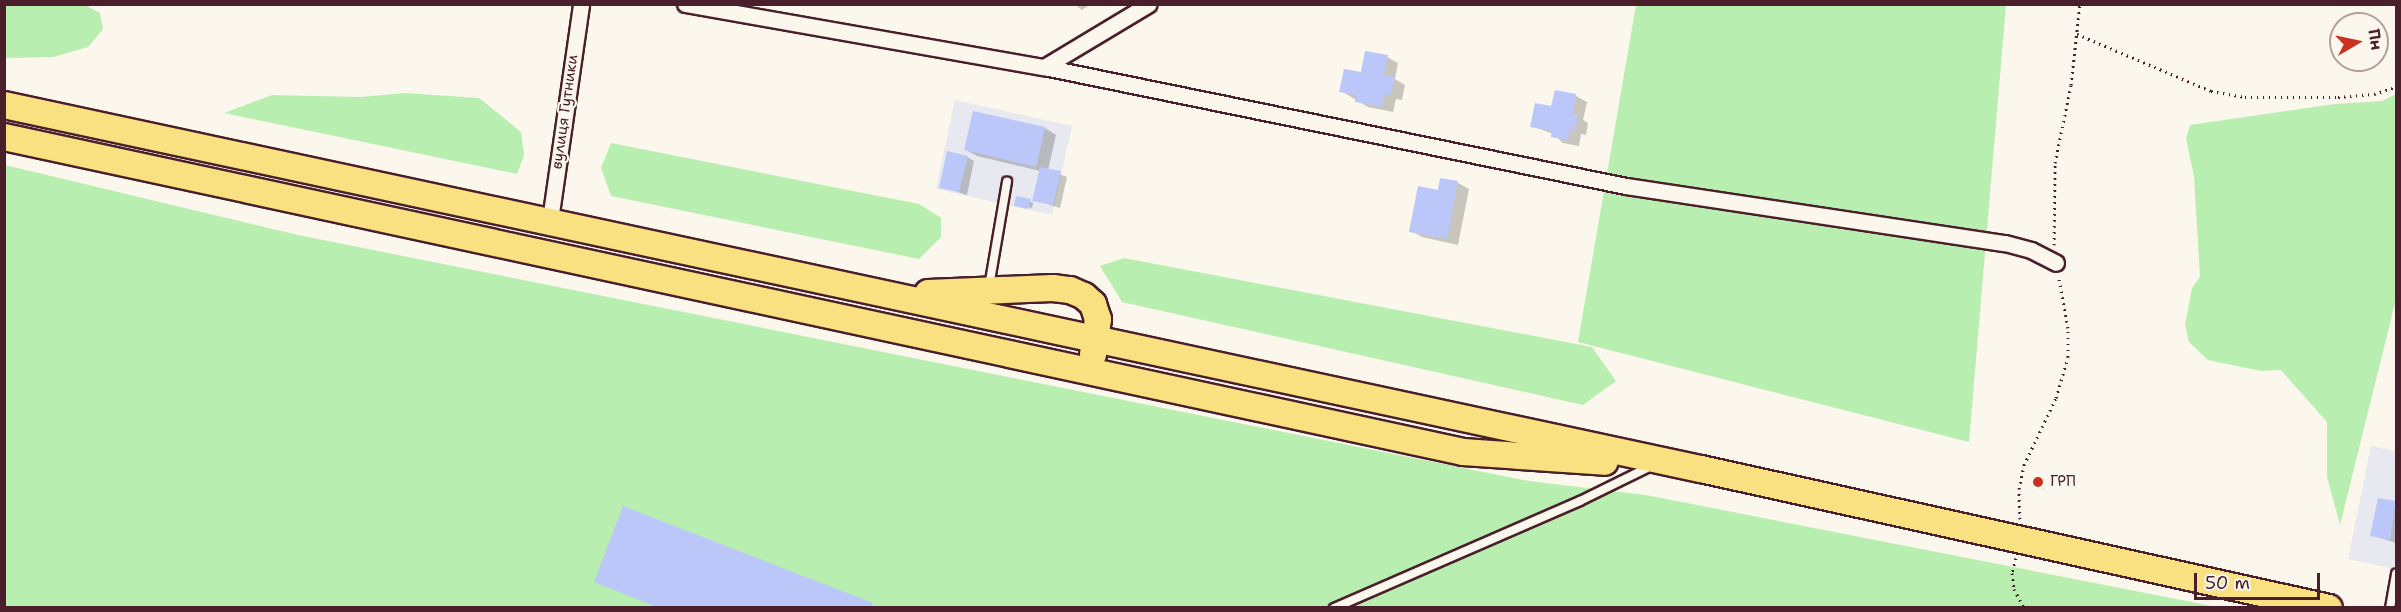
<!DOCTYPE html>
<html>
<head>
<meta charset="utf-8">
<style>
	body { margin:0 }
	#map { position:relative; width:2401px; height:612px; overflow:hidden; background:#fbf7ec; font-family:"Shantell Sans",sans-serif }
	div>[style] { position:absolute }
	.built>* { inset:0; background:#e8e9f0 }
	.green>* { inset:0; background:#b8eeb0 }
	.shadow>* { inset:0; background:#0003 }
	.building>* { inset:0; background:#bbc7f8 }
	.path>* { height:3px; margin-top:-1.5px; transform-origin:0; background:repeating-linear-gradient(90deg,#4a1f2b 0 1.5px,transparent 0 6px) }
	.roads { filter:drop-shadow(2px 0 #4a1f2b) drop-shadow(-2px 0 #4a1f2b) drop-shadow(0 2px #4a1f2b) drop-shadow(0 -2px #4a1f2b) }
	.service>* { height:8px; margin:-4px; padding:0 4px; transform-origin:4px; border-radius:4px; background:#fbf7ec }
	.minor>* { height:15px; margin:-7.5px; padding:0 7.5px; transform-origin:7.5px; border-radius:7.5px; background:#fbf7ec }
	.trunk>* { height:26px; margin:-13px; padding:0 13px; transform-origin:13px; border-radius:13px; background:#f9e181 }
	.dots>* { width:16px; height:16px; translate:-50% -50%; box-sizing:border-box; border:3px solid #fbf7ec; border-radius:50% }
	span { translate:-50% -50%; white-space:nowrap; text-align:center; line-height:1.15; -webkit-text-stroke:4.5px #fbf7ec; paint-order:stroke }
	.street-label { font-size:15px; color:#4a1f2b }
	.poi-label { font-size:15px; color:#4a1f2b }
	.left { translate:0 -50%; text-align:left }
	.frame { position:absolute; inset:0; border:6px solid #4a1f2b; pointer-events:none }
	.north { position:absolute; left:2329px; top:12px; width:60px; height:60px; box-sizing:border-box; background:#fbf7ec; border:2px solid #b4a19f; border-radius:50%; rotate:81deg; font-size:16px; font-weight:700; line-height:24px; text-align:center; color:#4a1f2b }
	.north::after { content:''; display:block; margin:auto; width:21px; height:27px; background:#c8321e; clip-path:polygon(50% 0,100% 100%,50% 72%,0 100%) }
	.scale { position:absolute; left:2194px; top:573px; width:126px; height:27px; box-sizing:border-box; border:3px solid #4a1f2b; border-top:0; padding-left:8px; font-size:18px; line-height:21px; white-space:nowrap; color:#4a1f2b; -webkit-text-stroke:4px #fbf7ec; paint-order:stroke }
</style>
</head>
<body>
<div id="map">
	<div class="built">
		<i style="clip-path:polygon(955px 100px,1072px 126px,1052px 215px,936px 189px)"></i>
		<i style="clip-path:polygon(2371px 446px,2396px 451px,2396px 569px,2348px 559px)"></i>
	</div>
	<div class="green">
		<i style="clip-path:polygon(4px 5px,85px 5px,100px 13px,103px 29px,88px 47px,53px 57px,5px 58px)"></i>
		<i style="clip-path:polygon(1636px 5px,2006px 5px,1969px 442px,1578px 342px)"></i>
		<i style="clip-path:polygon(405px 93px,479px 98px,521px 132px,524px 155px,517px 174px,224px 113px,272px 95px,360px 97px)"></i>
		<i style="clip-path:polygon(2396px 94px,2396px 299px,2340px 525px,2327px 477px,2327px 422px,2281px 370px,2261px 371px,2208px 360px,2189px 342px,2185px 325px,2192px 288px,2200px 277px,2194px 176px,2186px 139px,2190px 125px,2335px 104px,2382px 101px)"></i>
		<i style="clip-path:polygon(611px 143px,919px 204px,941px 218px,941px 237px,919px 259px,611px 196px,601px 168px)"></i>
		<i style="clip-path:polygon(5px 165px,298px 235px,1529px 481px,1646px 495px,2217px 607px,5px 608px)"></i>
		<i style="clip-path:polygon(1124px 258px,1592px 347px,1616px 381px,1583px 405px,1122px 302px,1100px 266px)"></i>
	</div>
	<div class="shadow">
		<i style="clip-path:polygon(1074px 4px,1091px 4px,1082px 10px)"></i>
		<i style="clip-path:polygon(1387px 57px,1398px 63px,1395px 79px,1405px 85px,1402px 100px,1396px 99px,1393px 112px,1368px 107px,1341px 91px)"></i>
		<i style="clip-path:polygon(1556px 92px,1576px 96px,1587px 102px,1583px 120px,1588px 123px,1586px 135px,1581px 134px,1579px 146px,1563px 143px,1553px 134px,1532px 126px,1553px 108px)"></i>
		<i style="clip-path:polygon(974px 112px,1045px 128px,1056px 135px,1048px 170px,1067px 177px,1060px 208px,1034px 200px,1032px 208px,1017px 205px,1030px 201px,1033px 203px,1040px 171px,977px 156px,966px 150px)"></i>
		<i style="clip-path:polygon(967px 157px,974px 161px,967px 195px,941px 187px)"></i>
		<i style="clip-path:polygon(1441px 179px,1458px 183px,1469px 189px,1458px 245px,1422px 237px,1411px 231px,1439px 192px)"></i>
		<i style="clip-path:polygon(2037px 478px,2045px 480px,2044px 489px,2036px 486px)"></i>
		<i style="clip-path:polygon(2379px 499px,2396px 503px,2396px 543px,2371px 535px)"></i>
	</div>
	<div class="building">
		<i style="clip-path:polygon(1365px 51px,1388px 55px,1384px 75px,1395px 77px,1391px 95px,1385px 94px,1382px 107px,1355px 102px,1356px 95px,1339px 92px,1344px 69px,1361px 72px)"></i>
		<i style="clip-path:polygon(1555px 90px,1576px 94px,1573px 114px,1578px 115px,1575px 130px,1570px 129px,1568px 140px,1551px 137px,1552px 131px,1530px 127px,1535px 103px,1551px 106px)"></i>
		<i style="clip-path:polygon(973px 111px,1045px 127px,1036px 167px,964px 150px)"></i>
		<i style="clip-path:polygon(947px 151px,968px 156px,959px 192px,939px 188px)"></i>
		<i style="clip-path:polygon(1040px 167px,1061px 171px,1053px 205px,1032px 201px)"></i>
		<i style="clip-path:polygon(1440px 178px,1458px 181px,1447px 239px,1409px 232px,1418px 186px,1438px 190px)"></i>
		<i style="clip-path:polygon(1016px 196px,1031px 199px,1028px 209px,1014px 206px)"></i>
		<i style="clip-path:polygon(2036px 476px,2042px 477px,2041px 488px,2034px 487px)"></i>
		<i style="clip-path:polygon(2378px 498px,2396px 501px,2390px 540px,2370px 536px)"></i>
		<i style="clip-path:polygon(623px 506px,873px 603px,871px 608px,659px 608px,594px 582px)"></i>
	</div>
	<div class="path">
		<i style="left:2077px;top:34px;width:146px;rotate:23deg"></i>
		<i style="left:2211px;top:91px;width:35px;rotate:10deg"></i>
		<i style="left:2245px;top:97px;width:93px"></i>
		<i style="left:2338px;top:97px;width:36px;rotate:-5deg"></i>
		<i style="left:2374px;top:94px;width:23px;rotate:-18deg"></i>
		<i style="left:2054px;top:245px;width:82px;rotate:-89.3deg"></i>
		<i style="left:2055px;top:163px;width:80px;rotate:-78.4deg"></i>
		<i style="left:2071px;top:85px;width:81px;rotate:-83.7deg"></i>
		<i style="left:2020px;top:519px;width:30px;rotate:-92deg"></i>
		<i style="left:2019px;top:489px;width:25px;rotate:-78deg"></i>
		<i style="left:2024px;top:465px;width:74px;rotate:-64.5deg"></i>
		<i style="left:2056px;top:398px;width:43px;rotate:-73.7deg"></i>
		<i style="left:2068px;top:357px;width:29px;rotate:-90deg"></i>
		<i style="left:2068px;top:328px;width:50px;rotate:-100.4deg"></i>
		<i style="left:2016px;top:558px;width:16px;rotate:105deg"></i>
		<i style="left:2012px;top:573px;width:16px;rotate:83deg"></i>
		<i style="left:2014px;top:589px;width:21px;rotate:62deg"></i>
	</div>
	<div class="roads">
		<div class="service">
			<i style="left:989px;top:287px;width:107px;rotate:-80.3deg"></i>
			<i style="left:1334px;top:608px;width:268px;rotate:-23.5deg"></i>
			<i style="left:1580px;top:501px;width:79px;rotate:-26.2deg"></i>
			<i style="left:2390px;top:608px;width:35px;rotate:-80deg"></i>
		</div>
		<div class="minor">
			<i style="left:685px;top:4px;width:364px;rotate:10deg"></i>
			<i style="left:1044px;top:67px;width:594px;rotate:11.56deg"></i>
			<i style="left:1626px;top:186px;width:383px;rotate:8.6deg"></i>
			<i style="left:2005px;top:243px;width:27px;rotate:15deg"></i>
			<i style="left:2031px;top:250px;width:28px;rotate:27deg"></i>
			<i style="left:1044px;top:67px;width:122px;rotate:-31deg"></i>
			<i style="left:550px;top:220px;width:218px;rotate:-81.8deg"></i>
		</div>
		<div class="trunk">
			<i style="left:4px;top:105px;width:1736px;rotate:12.11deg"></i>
			<i style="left:1701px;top:469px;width:643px;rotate:12.48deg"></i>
			<i style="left:4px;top:137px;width:1493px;rotate:12.18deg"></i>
			<i style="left:1463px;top:452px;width:142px;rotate:4deg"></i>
			<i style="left:928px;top:293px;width:125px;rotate:-2.3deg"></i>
			<i style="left:1053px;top:288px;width:17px;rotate:7deg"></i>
			<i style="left:1070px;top:290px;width:15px;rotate:23deg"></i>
			<i style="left:1084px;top:296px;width:12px;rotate:42deg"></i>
			<i style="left:1093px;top:304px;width:16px;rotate:72deg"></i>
			<i style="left:1098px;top:319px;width:36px;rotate:98deg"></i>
		</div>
	</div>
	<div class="dots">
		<i style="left:2038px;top:482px;background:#c8321e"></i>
	</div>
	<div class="street-label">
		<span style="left:565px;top:112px;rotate:-82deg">вулиця Гутники</span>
	</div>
	<div class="poi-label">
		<span class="left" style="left:2050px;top:482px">ГРП</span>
	</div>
	<div class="frame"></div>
	<div class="north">Пн</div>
	<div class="scale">50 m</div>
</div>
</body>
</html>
